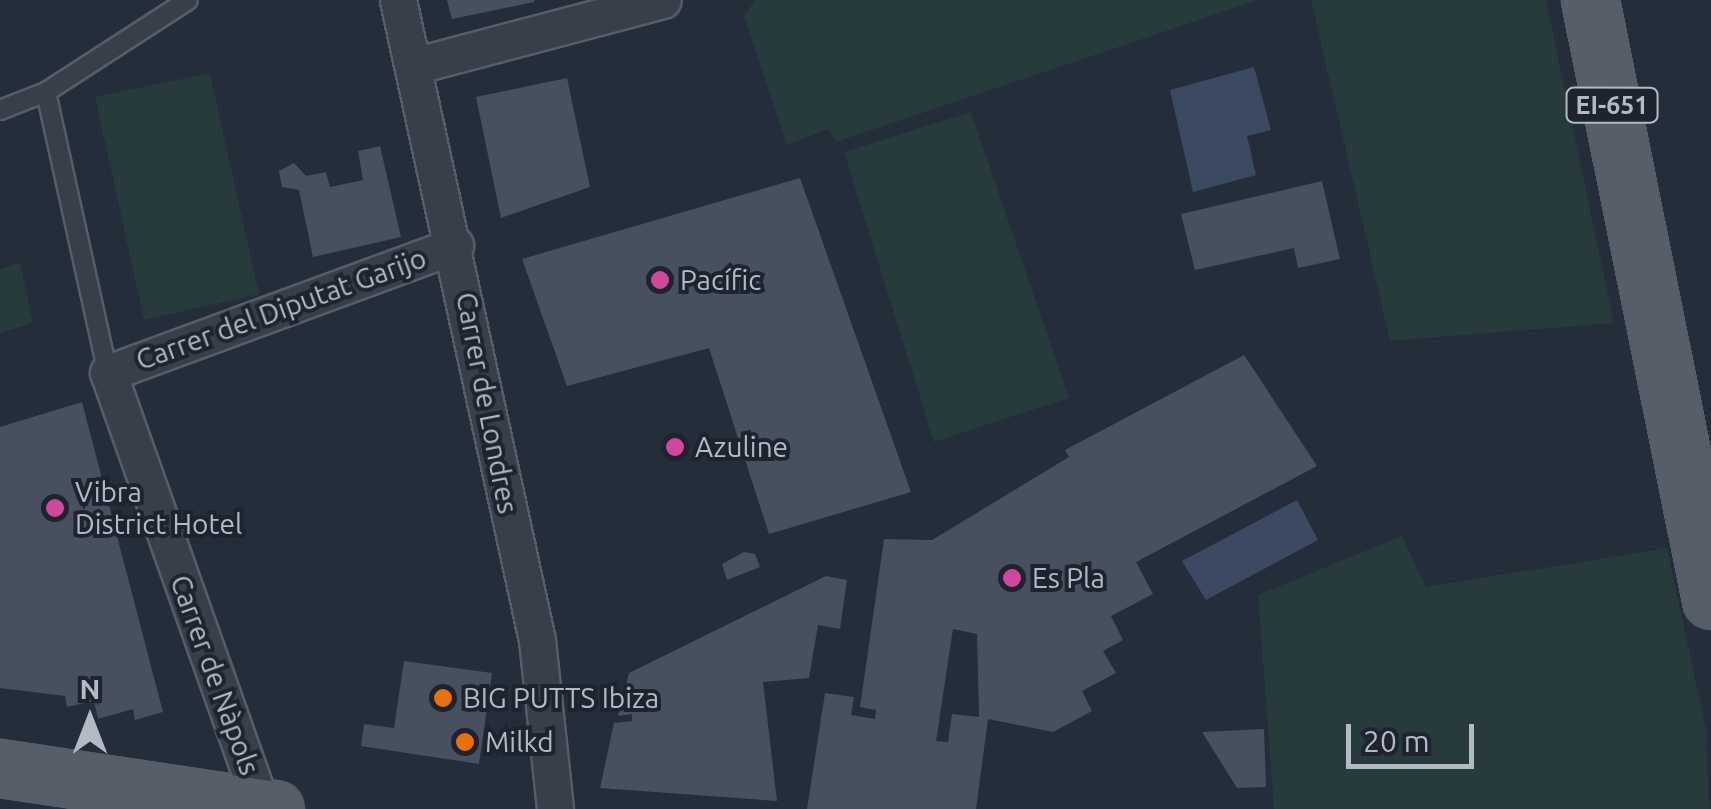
<!DOCTYPE html>
<html>
<head>
<meta charset="utf-8">
<style>
	body { margin:0 }
	#map { position:relative; width:1711px; height:809px; overflow:hidden; background:#242d3a; font-family:Ubuntu,sans-serif }
	div>[style] { position:absolute }
	.green>* { inset:0; background:#273a3c }
	.water>* { inset:0; background:#3b4a62 }
	.building>* { inset:0; background:#46505e }
	.roads { filter:drop-shadow(2px 0 #565d68) drop-shadow(-2px 0 #565d68) drop-shadow(0 2px #565d68) drop-shadow(0 -2px #565d68) }
	.service>* { height:18px; margin:-9px; padding:0 9px; transform-origin:9px; border-radius:9px; background:#383f4a }
	.minor>* { height:35px; margin:-17.5px; padding:0 17.5px; transform-origin:17.5px; border-radius:17.5px; background:#383f4a }
	.primary>* { height:55px; margin:-27.5px; padding:0 27.5px; transform-origin:27.5px; border-radius:27.5px; background:#565e6a }
	.dots>* { width:28px; height:28px; translate:-50% -50%; box-sizing:border-box; border:5px solid #1d242f; border-radius:50% }
	span { translate:-50% -50%; white-space:nowrap; text-align:center; line-height:1.15; -webkit-text-stroke:8px #1d242f; paint-order:stroke }
	.shield-label span { padding:2px 8px; background:#1d242f; border:2px solid; border-radius:8px; -webkit-text-stroke-width:0 }
	.shield-label { font-size:25px; color:#b3bac6; font-weight:700 }
	.poi-label { font-size:28px; color:#b3bac6 }
	.left { translate:0 -50%; text-align:left }
	.street-label { font-size:28px; color:#b3bac6 }
	.north { position:absolute; left:40px; top:669px; width:100px; height:100px; -webkit-text-stroke:8px #1d242f; paint-order:stroke; rotate:0deg; font-size:28px; font-weight:700; line-height:40px; text-align:center; color:#b3bac6 }
	.north::after { content:''; display:block; margin:auto; width:35px; height:45px; background:#b3bac6; clip-path:polygon(50% 0,100% 100%,50% 72%,0 100%) }
	.scale { position:absolute; left:1346px; top:724px; width:128px; height:45px; box-sizing:border-box; border:5px solid #b3bac6; border-top:0; padding-left:12px; font-size:30px; line-height:35px; white-space:nowrap; color:#b3bac6; -webkit-text-stroke:8px #1d242f; paint-order:stroke }
</style>
</head>
<body>
<div id="map">
	<div class="green">
		<i style="clip-path:polygon(755px 0,1258px 0,836px 142px,829px 129px,787px 145px,744px 16px)"></i>
		<i style="clip-path:polygon(1311px 0,1546px 0,1614px 323px,1390px 341px)"></i>
		<i style="clip-path:polygon(210px 73px,259px 294px,144px 320px,95px 97px)"></i>
		<i style="clip-path:polygon(971px 112px,1069px 398px,934px 442px,844px 152px)"></i>
		<i style="clip-path:polygon(20px 263px,33px 323px,0 333px,0 269px)"></i>
		<i style="clip-path:polygon(1402px 536px,1426px 587px,1667px 548px,1706px 729px,1709px 809px,1274px 809px,1258px 595px)"></i>
	</div>
	<div class="water">
		<i style="clip-path:polygon(1254px 67px,1271px 130px,1247px 136px,1256px 175px,1193px 192px,1170px 90px)"></i>
		<i style="clip-path:polygon(1297px 500px,1318px 540px,1206px 600px,1182px 561px)"></i>
	</div>
	<div class="building">
		<i style="clip-path:polygon(447px 0,534px 0,534px 2px,452px 19px)"></i>
		<i style="clip-path:polygon(567px 78px,590px 187px,501px 218px,476px 97px)"></i>
		<i style="clip-path:polygon(380px 146px,401px 237px,313px 257px,299px 190px,282px 187px,279px 171px,294px 163px,306px 176px,326px 172px,330px 187px,363px 180px,358px 151px)"></i>
		<i style="clip-path:polygon(800px 178px,911px 492px,769px 534px,709px 348px,567px 386px,522px 259px)"></i>
		<i style="clip-path:polygon(1322px 181px,1340px 259px,1298px 268px,1294px 248px,1195px 270px,1181px 214px)"></i>
		<i style="clip-path:polygon(evenodd,1244px 355px,1317px 466px,1136px 562px,1153px 594px,1111px 616px,1123px 640px,1103px 651px,1116px 673px,1082px 691px,1092px 711px,1053px 732px,988px 719px,976px 809px,807px 809px,825px 693px,854px 697px,851px 715px,875px 719px,876px 710px,860px 707px,884px 539px,932px 540px,1069px 457px,1065px 450px,1244px 355px,953px 629px,977px 634px,979px 717px,952px 714px,948px 742px,936px 741px,953px 629px)"></i>
		<i style="clip-path:polygon(82px 402px,163px 712px,135px 720px,133px 709px,98px 719px,94px 701px,67px 707px,65px 696px,0 688px,0 427px)"></i>
		<i style="clip-path:polygon(744px 552px,755px 554px,760px 567px,727px 580px,722px 564px)"></i>
		<i style="clip-path:polygon(826px 576px,847px 580px,840px 629px,818px 625px,809px 678px,763px 682px,777px 801px,600px 788px,614px 723px,632px 721px,632px 714px,618px 716px,629px 673px)"></i>
		<i style="clip-path:polygon(404px 661px,492px 673px,479px 764px,361px 746px,364px 724px,394px 728px)"></i>
		<i style="clip-path:polygon(1264px 729px,1266px 787px,1237px 788px,1202px 732px)"></i>
	</div>
	<div class="roads">
		<div class="service">
			<i style="left:46px;top:92px;width:288px;rotate:77.6deg"></i>
			<i style="left:0;top:110px;width:49px;rotate:-21.4deg"></i>
			<i style="left:46px;top:92px;width:169px;rotate:-32.9deg"></i>
		</div>
		<div class="minor">
			<i style="left:398px;top:0;width:655px;rotate:77.75deg"></i>
			<i style="left:537px;top:640px;width:170px;rotate:83.9deg"></i>
			<i style="left:417px;top:65px;width:254px;rotate:-14.8deg"></i>
			<i style="left:262px;top:807px;width:461px;rotate:-109.5deg"></i>
			<i style="left:108px;top:373px;width:370px;rotate:-20.2deg"></i>
		</div>
		<div class="primary">
			<i style="left:1590px;top:0;width:612px;rotate:78.6deg"></i>
			<i style="left:0;top:768px;width:278px;rotate:8.5deg"></i>
		</div>
	</div>
	<div class="dots">
		<i style="left:660px;top:280px;background:#d1479c"></i>
		<i style="left:675px;top:447px;background:#d1479c"></i>
		<i style="left:55px;top:508px;background:#d1479c"></i>
		<i style="left:1012px;top:578px;background:#d1479c"></i>
		<i style="left:443px;top:698px;background:#e8710a"></i>
		<i style="left:465px;top:742px;background:#e8710a"></i>
	</div>
	<div class="shield-label">
		<span style="left:1612px;top:105px">EI-651</span>
	</div>
	<div class="poi-label">
		<span class="left" style="left:680px;top:280px">Pacífic</span>
		<span class="left" style="left:695px;top:447px">Azuline</span>
		<span class="left" style="left:75px;top:508px">Vibra<br>District Hotel</span>
		<span class="left" style="left:1032px;top:578px">Es Pla</span>
		<span class="left" style="left:463px;top:698px">BIG PUTTS Ibiza</span>
		<span class="left" style="left:485px;top:742px">Milkd</span>
	</div>
	<div class="street-label">
		<span style="left:281px;top:309px;rotate:-20deg">Carrer del Diputat Garijo</span>
		<span style="left:487px;top:403px;rotate:79deg">Carrer de Londres</span>
		<span style="left:215px;top:675px;rotate:70deg">Carrer de Nàpols</span>
	</div>
	<div class="north">N</div>
	<div class="scale">20 m</div>
</div>
</body>
</html>
